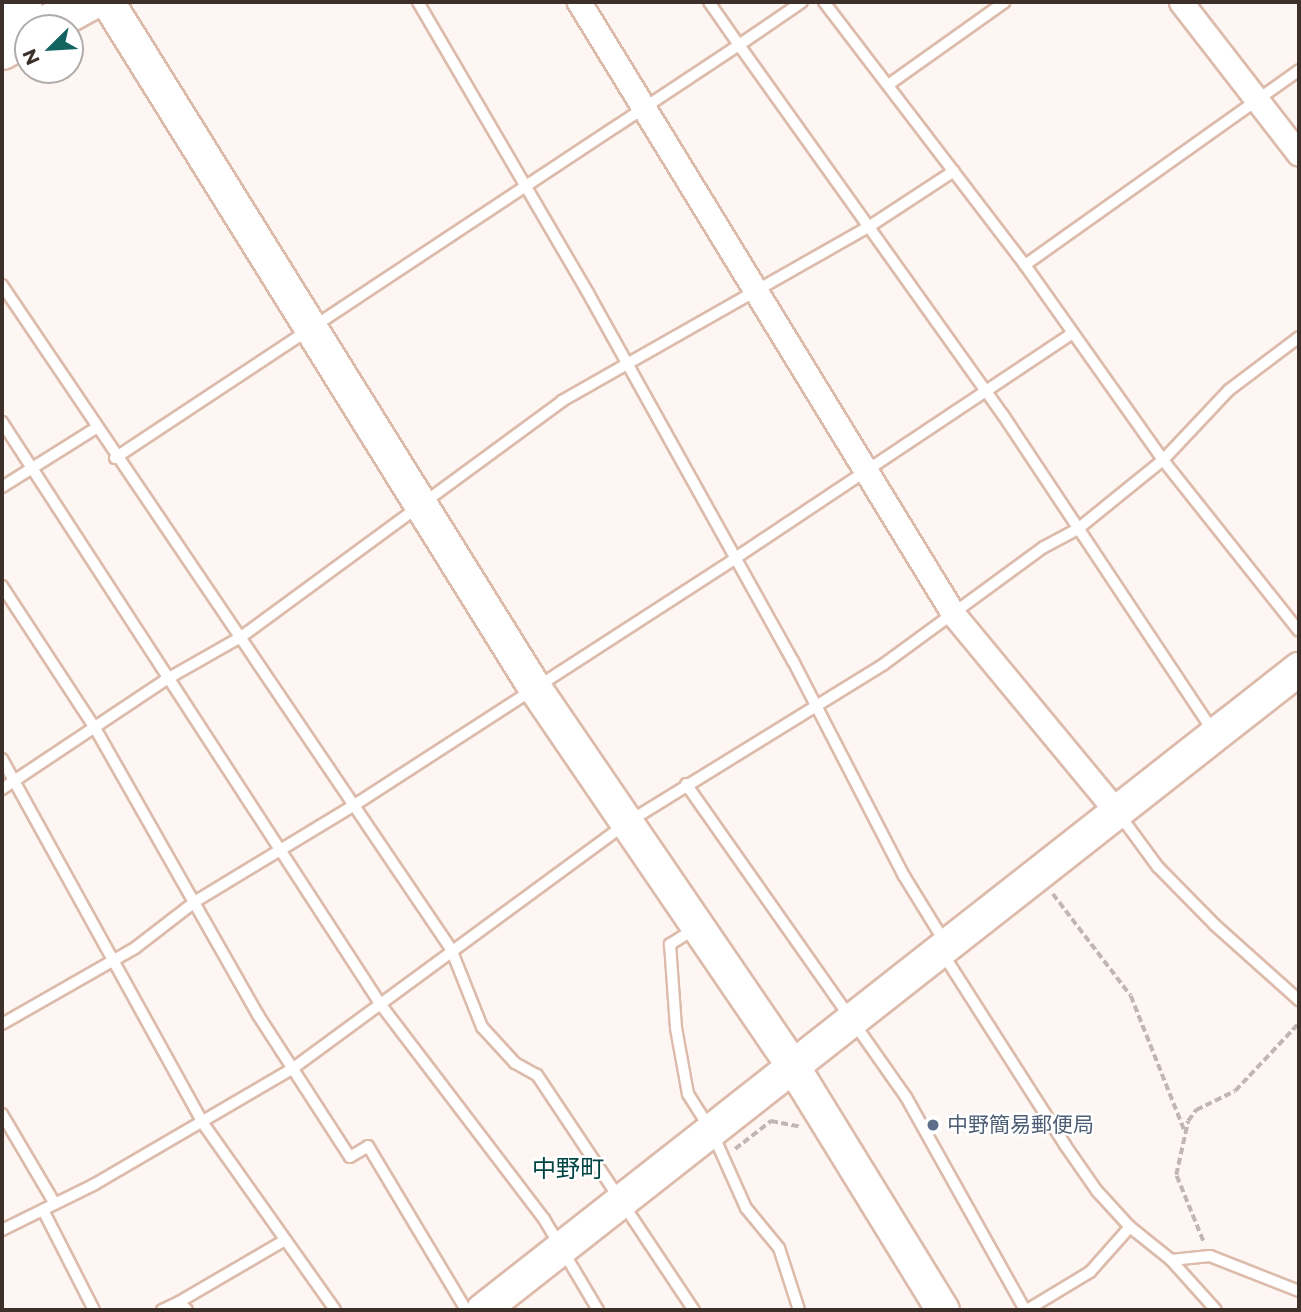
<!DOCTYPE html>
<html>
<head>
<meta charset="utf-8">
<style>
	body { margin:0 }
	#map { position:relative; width:1301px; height:1312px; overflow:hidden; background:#fdf6f3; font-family:Montserrat,"Noto Sans JP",sans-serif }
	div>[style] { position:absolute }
	.path>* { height:3.5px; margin-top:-1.75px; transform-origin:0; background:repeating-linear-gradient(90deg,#c0b7b3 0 7px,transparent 0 10.5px) }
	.roads { filter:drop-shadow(2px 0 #ddbbab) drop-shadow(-2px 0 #ddbbab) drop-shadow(0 2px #ddbbab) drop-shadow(0 -2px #ddbbab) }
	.lane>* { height:10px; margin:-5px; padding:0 5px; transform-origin:5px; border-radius:5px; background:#fff }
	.street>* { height:23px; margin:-11.5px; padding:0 11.5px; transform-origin:11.5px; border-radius:11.5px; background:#fff }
	.secondary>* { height:32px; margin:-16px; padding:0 16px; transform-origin:16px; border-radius:16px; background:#fff }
	.highway>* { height:38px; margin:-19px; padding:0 19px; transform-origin:19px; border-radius:19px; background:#fff }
	.dots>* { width:19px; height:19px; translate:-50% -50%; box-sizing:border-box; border:4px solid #fff; border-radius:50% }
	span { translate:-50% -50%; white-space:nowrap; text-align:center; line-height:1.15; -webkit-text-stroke:5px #fff; paint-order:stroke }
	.service-label { font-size:21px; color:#4e5e75 }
	.left { translate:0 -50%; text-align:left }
	.quarter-label { font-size:24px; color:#014543 }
	.frame { position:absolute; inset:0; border:4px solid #3d302a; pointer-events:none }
	.north { position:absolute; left:14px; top:14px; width:70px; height:70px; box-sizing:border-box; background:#fff; border:2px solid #b1acaa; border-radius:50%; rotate:246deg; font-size:19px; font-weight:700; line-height:28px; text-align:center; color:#3d302a }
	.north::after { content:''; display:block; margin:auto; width:24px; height:32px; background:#136360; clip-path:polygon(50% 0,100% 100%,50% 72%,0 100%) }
</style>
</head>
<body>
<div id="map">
	<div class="path">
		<i style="left:1053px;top:894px;width:128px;rotate:52.6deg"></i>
		<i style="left:1131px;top:996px;width:146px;rotate:68.3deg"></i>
		<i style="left:735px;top:1149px;width:46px;rotate:-37.9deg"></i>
		<i style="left:771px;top:1121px;width:31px;rotate:11deg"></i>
		<i style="left:1203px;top:1241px;width:71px;rotate:-112.2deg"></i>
		<i style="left:1176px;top:1175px;width:55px;rotate:-77.5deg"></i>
		<i style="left:1188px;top:1121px;width:14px;rotate:-54deg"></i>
		<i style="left:1196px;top:1110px;width:43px;rotate:-26deg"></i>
		<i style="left:1235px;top:1091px;width:93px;rotate:-46.7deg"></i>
	</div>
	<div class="roads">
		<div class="lane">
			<i style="left:418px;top:2px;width:337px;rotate:59.7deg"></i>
			<i style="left:588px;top:293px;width:421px;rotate:60.9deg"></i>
			<i style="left:793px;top:661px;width:242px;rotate:62.7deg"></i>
			<i style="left:904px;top:876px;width:80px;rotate:58.3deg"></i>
			<i style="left:709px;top:2px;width:52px;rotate:55.1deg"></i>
			<i style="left:739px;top:45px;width:76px;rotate:-34.3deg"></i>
			<i style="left:824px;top:2px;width:331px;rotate:52.6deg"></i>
			<i style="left:1025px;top:265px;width:239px;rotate:54.7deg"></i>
			<i style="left:1163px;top:460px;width:218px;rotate:51.5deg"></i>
			<i style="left:888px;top:85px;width:143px;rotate:-35.4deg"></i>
			<i style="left:1025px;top:265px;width:336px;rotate:-35.4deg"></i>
			<i style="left:2px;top:285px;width:802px;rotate:55.93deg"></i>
			<i style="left:451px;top:949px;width:84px;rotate:68.3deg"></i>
			<i style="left:482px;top:1027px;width:49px;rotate:47.5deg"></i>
			<i style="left:515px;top:1063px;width:25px;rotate:29deg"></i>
			<i style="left:537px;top:1075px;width:283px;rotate:56.3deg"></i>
			<i style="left:2px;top:422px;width:695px;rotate:56.97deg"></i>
			<i style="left:381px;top:1005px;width:269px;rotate:52.7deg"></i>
			<i style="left:544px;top:1219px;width:106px;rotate:59.3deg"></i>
			<i style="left:115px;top:458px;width:748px;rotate:-33.5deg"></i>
			<i style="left:739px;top:45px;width:455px;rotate:54.5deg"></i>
			<i style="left:1003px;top:415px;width:381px;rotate:56.4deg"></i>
			<i style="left:2px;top:487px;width:111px;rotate:-32.1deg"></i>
			<i style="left:2px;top:586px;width:170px;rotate:56.8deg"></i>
			<i style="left:95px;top:728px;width:330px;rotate:60.4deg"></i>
			<i style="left:258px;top:1015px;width:169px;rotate:57.1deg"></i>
			<i style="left:350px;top:1157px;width:21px;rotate:-31deg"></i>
			<i style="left:368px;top:1146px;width:191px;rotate:59.1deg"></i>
			<i style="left:2px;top:759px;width:414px;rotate:61.1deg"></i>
			<i style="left:202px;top:1122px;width:230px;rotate:54.7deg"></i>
			<i style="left:686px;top:784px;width:383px;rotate:54.9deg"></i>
			<i style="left:906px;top:1097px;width:244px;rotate:60.8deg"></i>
			<i style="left:2px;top:789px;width:198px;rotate:-33.7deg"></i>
			<i style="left:167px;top:679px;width:85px;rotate:-29.6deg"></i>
			<i style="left:241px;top:637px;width:398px;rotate:-36.3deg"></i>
			<i style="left:562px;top:401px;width:354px;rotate:-29.6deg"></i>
			<i style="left:870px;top:226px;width:100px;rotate:-33.2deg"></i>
			<i style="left:1119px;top:814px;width:66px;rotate:53.7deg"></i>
			<i style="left:1158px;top:867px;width:81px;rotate:45.5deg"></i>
			<i style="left:1215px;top:925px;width:113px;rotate:41.8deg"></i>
			<i style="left:696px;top:928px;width:31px;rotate:148deg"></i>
			<i style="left:670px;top:944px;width:84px;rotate:85.9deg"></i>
			<i style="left:676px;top:1028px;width:67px;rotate:79.7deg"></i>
			<i style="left:688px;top:1094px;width:45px;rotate:57.7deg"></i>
			<i style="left:712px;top:1132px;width:83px;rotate:65.9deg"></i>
			<i style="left:746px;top:1208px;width:52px;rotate:50.5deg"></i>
			<i style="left:779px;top:1248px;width:65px;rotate:72.1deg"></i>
			<i style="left:943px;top:954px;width:227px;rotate:57.4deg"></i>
			<i style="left:1065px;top:1145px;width:56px;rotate:55.2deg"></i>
			<i style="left:1097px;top:1191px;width:49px;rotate:47.5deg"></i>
			<i style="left:1130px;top:1227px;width:53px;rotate:38.8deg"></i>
			<i style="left:1171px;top:1260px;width:39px;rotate:-6deg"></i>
			<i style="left:1210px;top:1256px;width:96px;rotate:21.5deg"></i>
			<i style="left:2px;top:1024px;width:153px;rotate:-29.7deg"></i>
			<i style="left:135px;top:948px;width:77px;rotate:-37.6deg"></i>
			<i style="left:196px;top:901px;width:187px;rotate:-31.2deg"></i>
			<i style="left:356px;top:804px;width:450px;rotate:-32.9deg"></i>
			<i style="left:734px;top:559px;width:407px;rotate:-33.7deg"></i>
			<i style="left:2px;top:1114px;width:104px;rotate:59.5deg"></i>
			<i style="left:43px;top:1210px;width:112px;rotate:63deg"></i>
			<i style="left:2px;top:1230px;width:104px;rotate:-26.3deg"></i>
			<i style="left:95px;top:1184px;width:228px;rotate:-30.3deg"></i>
			<i style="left:292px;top:1069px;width:413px;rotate:-36.3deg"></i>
			<i style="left:625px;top:824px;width:304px;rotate:-31.7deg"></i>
			<i style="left:884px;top:664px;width:198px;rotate:-36.2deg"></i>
			<i style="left:1044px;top:547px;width:40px;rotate:-28deg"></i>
			<i style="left:1079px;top:528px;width:108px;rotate:-39deg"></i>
			<i style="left:1163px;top:460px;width:96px;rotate:-46.7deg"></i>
			<i style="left:1229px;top:390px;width:88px;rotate:-37.1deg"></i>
			<i style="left:1171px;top:1260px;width:67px;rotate:48deg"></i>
			<i style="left:162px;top:1310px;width:19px;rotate:-25deg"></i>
			<i style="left:187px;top:1310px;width:11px;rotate:-135deg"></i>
			<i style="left:179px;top:1302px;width:123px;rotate:-30.3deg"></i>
			<i style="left:1027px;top:1310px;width:74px;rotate:-31.1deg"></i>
			<i style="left:1090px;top:1272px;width:60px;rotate:-48.4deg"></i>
		</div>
		<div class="street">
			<i style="left:579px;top:2px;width:719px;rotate:58.54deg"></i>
			<i style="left:954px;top:615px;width:256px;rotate:50.4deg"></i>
			<i style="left:1181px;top:2px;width:192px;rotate:52.2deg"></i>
		</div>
		<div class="secondary">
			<i style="left:108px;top:2px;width:804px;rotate:58.11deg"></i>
			<i style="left:533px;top:685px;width:463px;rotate:55.7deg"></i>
			<i style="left:794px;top:1068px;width:284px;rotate:58.4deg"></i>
			<i style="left:483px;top:1310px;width:1038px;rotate:-38.15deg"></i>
		</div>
		<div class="highway">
			<i style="left:2px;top:14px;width:24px;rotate:-30deg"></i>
			<i style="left:41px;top:28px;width:54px;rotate:-29deg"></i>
			<i style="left:2px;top:50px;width:30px;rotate:-30deg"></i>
		</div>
	</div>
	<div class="dots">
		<i style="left:933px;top:1125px;background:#5c6f8a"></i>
	</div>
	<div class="service-label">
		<span class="left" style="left:947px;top:1125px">中野簡易郵便局</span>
	</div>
	<div class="quarter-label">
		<span style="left:568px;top:1169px">中野町</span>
	</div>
	<div class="frame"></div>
	<div class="north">N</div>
</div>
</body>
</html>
